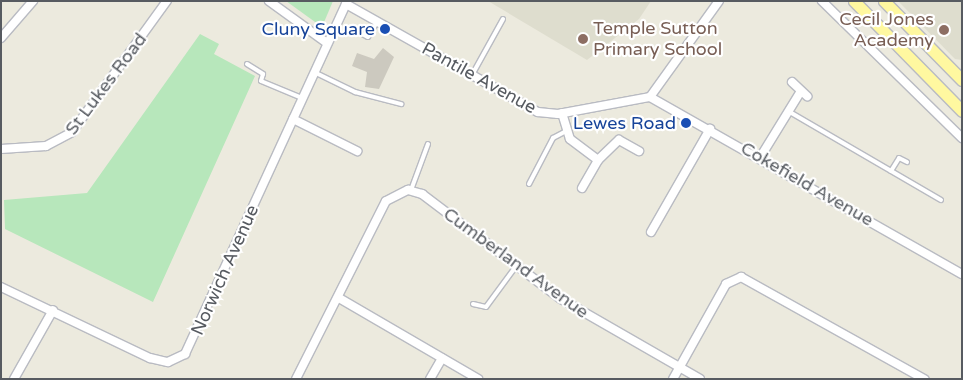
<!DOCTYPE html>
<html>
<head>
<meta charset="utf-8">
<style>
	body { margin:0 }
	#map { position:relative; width:963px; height:380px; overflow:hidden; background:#eceade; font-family:"Varela Round",sans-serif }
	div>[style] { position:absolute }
	.education>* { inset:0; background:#deddce }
	.green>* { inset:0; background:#b7e7bb }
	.building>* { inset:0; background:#ccc9bf }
	.roads { filter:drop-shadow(1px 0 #b9bbc2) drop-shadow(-1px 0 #b9bbc2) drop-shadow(0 1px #b9bbc2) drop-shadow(0 -1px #b9bbc2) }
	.lane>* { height:4px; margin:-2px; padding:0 2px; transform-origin:2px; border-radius:2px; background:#fff }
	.street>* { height:8px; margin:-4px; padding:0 4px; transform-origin:4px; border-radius:4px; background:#fff }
	.primary>* { height:11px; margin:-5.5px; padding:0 5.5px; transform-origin:5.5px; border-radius:5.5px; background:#fff8a0 }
	.dots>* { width:14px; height:14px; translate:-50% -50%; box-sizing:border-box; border:2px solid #fff; border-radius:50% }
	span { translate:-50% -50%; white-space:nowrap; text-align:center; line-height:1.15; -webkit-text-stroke:4.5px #fff; paint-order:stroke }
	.education-label { font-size:18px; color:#785e54 }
	.right { translate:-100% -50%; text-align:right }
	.left { translate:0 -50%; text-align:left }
	.transit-label { font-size:18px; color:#164399 }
	.street-label { font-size:18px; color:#575b61 }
	.frame { position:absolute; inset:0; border:2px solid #575b61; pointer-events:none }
</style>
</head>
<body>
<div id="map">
	<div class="education">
		<i style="clip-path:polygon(488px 1px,651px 1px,639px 19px,587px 60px)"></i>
		<i style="clip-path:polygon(898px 1px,962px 1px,962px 60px,955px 59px)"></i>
	</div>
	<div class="green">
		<i style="clip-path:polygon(286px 1px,333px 1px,322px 27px)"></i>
		<i style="clip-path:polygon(200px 34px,219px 44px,214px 54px,255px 76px,153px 302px,5px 229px,4px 200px,87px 193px)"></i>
	</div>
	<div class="building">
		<i style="clip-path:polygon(383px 48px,394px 57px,379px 89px,365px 87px,367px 72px,352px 66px,357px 53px,374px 59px)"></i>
	</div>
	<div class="roads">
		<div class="lane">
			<i style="left:351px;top:28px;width:19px;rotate:28deg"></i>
			<i style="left:368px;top:37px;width:17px;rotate:-59deg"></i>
			<i style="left:247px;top:64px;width:19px;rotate:32deg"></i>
			<i style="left:263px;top:74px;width:7px;rotate:106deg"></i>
			<i style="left:261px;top:81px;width:44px;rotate:22.5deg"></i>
			<i style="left:314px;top:72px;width:46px;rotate:26deg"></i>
			<i style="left:355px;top:92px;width:48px;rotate:14.6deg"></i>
			<i style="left:472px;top:75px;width:64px;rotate:-61deg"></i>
			<i style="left:788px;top:111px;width:177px;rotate:30.2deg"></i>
			<i style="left:891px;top:171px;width:15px;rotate:-58deg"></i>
			<i style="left:899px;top:158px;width:9px;rotate:27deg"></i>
			<i style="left:529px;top:184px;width:52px;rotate:-62.4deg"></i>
			<i style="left:553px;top:138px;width:15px;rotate:-28deg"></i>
			<i style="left:411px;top:190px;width:49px;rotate:-69.7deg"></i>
			<i style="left:473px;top:304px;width:13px;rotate:13deg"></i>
			<i style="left:486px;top:307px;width:52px;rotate:-53.6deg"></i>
		</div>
		<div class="street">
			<i style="left:269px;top:1px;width:72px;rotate:35.9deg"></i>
			<i style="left:822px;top:1px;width:196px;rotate:44.4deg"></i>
			<i style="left:346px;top:4px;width:220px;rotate:29.4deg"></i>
			<i style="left:538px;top:112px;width:20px;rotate:6deg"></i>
			<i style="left:558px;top:114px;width:94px;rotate:-10.5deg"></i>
			<i style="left:1px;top:38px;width:49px;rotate:-49.1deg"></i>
			<i style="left:792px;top:82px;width:21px;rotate:43deg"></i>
			<i style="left:650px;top:97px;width:359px;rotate:29.6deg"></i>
			<i style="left:650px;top:97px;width:118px;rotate:-54.3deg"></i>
			<i style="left:562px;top:113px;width:27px;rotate:73deg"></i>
			<i style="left:570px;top:139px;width:35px;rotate:37deg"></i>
			<i style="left:293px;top:119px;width:72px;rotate:26.6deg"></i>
			<i style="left:1px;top:149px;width:45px;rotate:-3.8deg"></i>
			<i style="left:46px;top:146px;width:30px;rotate:-28deg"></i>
			<i style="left:72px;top:132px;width:162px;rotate:-54.1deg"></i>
			<i style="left:761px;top:156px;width:76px;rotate:-58.4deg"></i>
			<i style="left:582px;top:188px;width:32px;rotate:-60deg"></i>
			<i style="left:598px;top:160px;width:29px;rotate:-44deg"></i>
			<i style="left:619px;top:140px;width:23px;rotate:29deg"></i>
			<i style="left:651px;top:232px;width:119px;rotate:-60.2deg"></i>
			<i style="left:1px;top:287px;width:165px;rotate:25.5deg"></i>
			<i style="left:150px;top:358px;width:18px;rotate:13deg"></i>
			<i style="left:168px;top:362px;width:19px;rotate:-25deg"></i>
			<i style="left:185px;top:354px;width:388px;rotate:-65.3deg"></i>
			<i style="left:339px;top:298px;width:161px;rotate:30.2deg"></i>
			<i style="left:14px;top:379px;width:79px;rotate:-60.5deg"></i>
			<i style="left:296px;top:379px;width:199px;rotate:-63.2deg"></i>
			<i style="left:386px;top:201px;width:25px;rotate:-27deg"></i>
			<i style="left:408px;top:190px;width:15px;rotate:16deg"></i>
			<i style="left:422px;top:194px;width:174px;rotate:37.1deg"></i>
			<i style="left:561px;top:299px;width:160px;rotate:29.9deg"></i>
			<i style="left:430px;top:379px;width:24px;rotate:-60deg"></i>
			<i style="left:673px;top:379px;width:109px;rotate:-60.8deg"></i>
			<i style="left:726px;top:284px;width:17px;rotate:-25deg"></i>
			<i style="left:741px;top:277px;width:210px;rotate:29.1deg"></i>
		</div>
		<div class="primary">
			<i style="left:854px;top:1px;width:154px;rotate:45.5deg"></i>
			<i style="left:884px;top:1px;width:111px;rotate:45.4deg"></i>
		</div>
	</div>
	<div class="dots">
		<i style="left:385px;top:29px;background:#1a4fb4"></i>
		<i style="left:944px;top:30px;background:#8d6e63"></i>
		<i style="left:583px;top:39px;background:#8d6e63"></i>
		<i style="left:686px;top:123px;background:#1a4fb4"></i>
	</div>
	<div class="education-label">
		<span class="right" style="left:934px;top:30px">Cecil Jones<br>Academy</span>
		<span class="left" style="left:593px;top:39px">Temple Sutton<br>Primary School</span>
	</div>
	<div class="transit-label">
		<span class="right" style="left:375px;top:29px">Cluny Square</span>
		<span class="right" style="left:676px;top:123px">Lewes Road</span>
	</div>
	<div class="street-label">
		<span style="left:479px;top:78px;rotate:29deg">Pantile Avenue</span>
		<span style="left:106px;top:84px;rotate:-53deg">St Lukes Road</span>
		<span style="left:807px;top:184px;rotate:30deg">Cokefield Avenue</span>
		<span style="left:516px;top:263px;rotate:36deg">Cumberland Avenue</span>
		<span style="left:225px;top:270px;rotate:-66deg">Norwich Avenue</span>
	</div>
	<div class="frame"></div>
</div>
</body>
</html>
